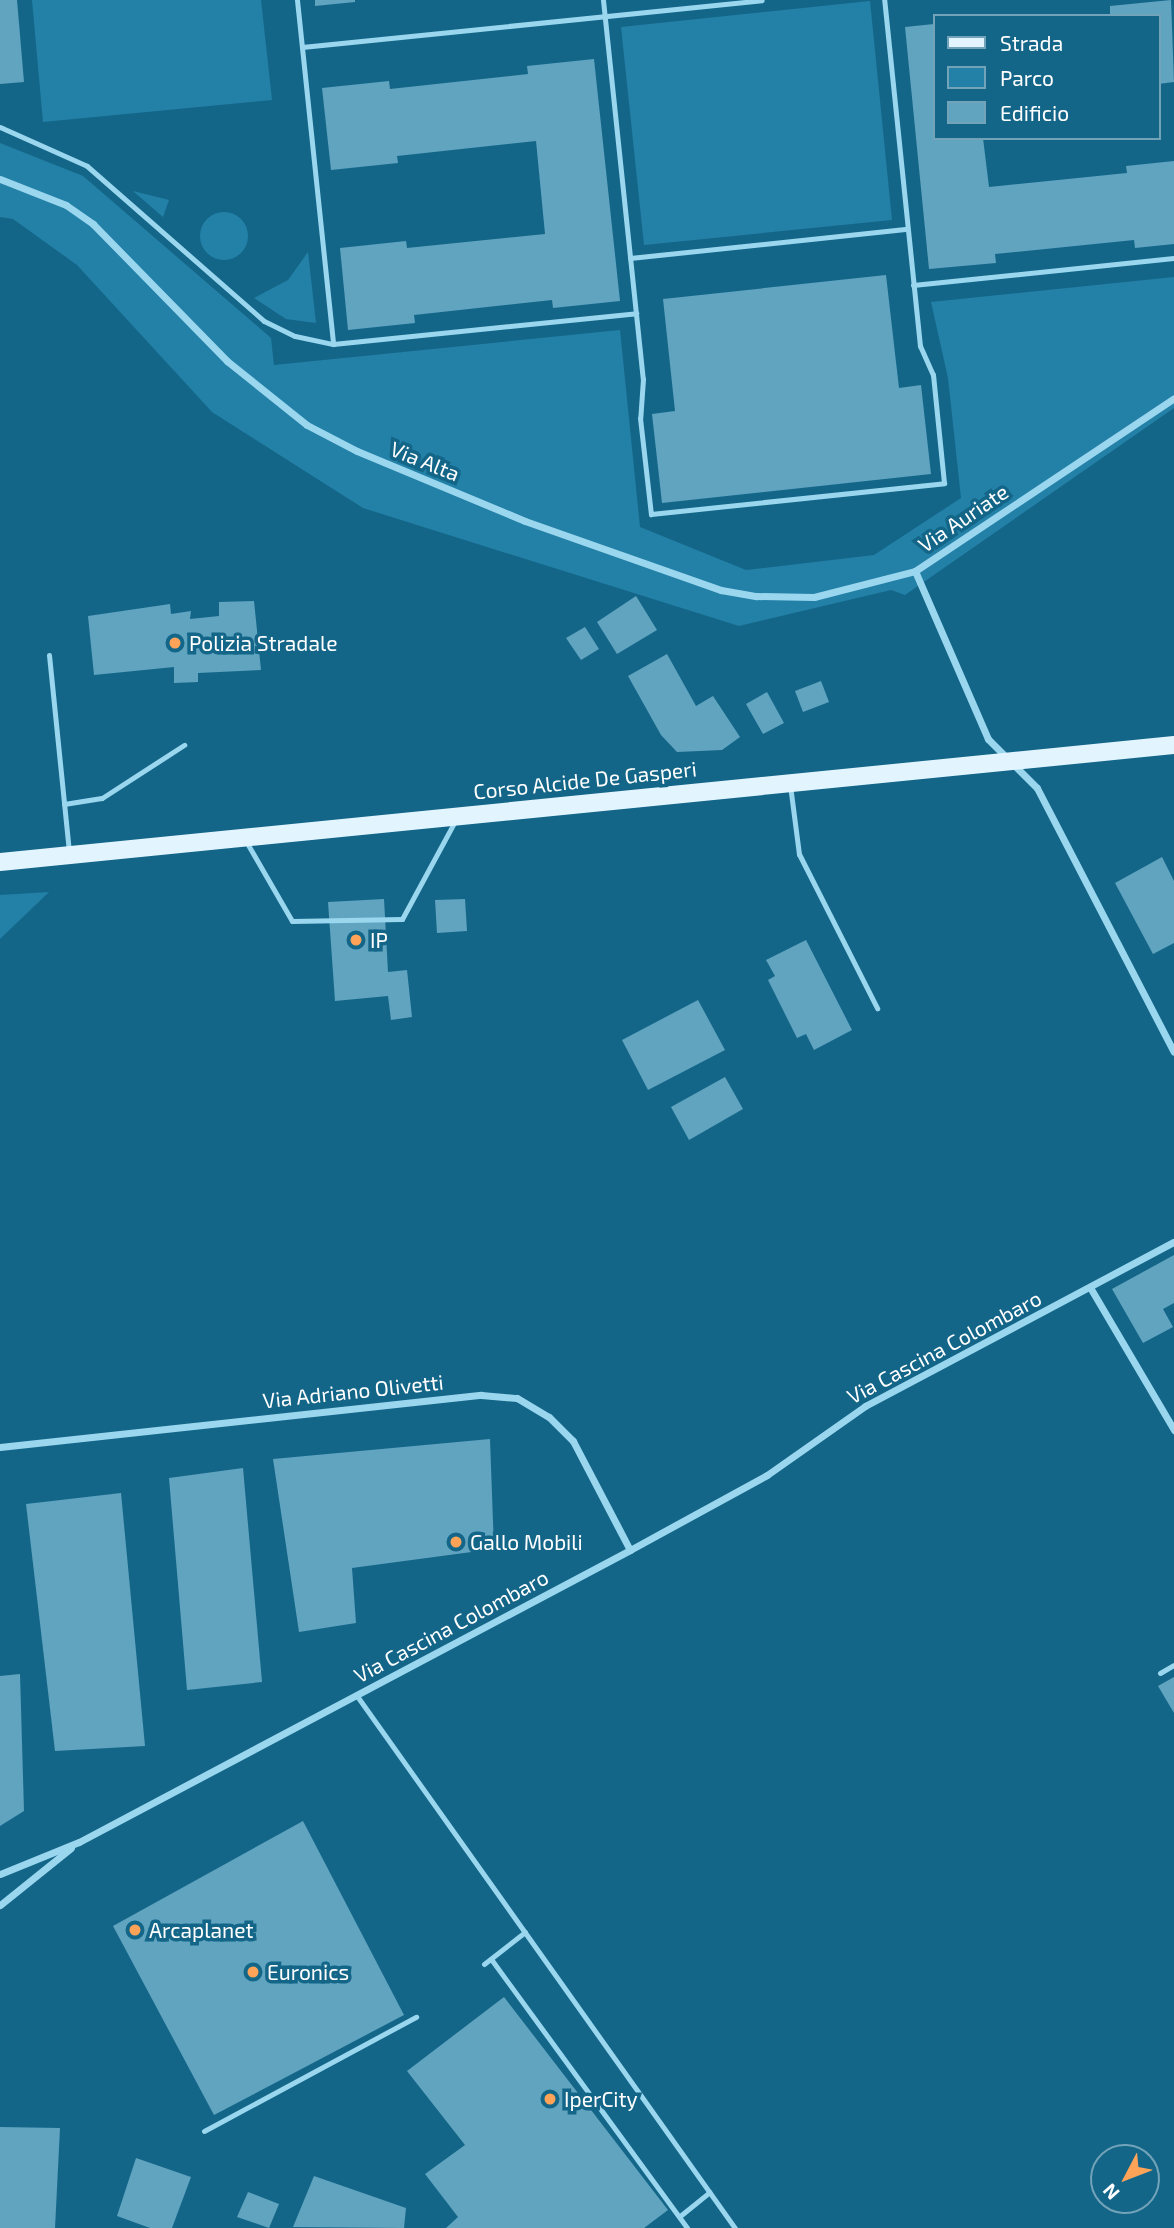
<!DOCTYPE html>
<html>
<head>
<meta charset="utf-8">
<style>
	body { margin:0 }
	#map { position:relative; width:1174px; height:2228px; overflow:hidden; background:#146689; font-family:"Exo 2",sans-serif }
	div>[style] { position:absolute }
	.green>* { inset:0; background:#2380a7 }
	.round { border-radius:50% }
	.building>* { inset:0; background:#60a4c0 }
	.service>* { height:5px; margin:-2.5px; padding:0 2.5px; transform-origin:2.5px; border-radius:2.5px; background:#9ad7ef }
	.minor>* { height:7px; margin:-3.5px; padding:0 3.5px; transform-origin:3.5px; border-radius:3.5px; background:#9ad7ef }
	.primary>* { height:18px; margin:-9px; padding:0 9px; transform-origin:9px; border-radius:9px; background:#e2f5ff }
	.dots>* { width:19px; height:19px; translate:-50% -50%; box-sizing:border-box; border:4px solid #146689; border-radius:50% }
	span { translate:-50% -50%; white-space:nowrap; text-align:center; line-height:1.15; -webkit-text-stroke:7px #146689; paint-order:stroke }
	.street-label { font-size:21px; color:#fff }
	.poi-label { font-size:21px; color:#fff }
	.left { translate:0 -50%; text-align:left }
	.legend { position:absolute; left:933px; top:14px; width:228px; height:126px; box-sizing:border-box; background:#146689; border:2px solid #72a3b8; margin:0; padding:9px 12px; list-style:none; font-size:21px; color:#fff }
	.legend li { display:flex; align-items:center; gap:14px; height:35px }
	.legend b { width:35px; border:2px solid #72a3b8 }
	.north { position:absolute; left:1090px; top:2144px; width:70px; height:70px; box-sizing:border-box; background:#146689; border:2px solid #72a3b8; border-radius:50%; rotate:228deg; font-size:19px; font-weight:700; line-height:28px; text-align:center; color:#fff }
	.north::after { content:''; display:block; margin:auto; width:24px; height:32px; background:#ffa358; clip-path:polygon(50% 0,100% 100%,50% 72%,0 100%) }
</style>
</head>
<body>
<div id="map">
	<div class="green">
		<i style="clip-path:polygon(32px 0,261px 0,272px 100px,43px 122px)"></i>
		<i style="clip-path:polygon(870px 1px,892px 220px,644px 245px,621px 27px)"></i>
		<i style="clip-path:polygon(0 143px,83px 176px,271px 338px,274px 365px,620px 330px,640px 527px,746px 570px,874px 555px,961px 498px,948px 378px,931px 302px,1174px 277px,1174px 408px,905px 595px,891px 590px,739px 626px,363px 508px,212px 412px,77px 265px,13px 219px,0 217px)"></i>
		<i style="clip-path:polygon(133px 191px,169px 200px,163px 217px)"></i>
		<i class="round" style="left:200px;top:212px;width:48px;height:48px"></i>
		<i style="clip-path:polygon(308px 252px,316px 323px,286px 319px,254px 298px,288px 280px)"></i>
		<i style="clip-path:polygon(49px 892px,0 939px,0 895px)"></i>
	</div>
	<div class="building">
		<i style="clip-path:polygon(0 0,17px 0,24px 82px,0 84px)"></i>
		<i style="clip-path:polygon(315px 0,355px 0,355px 2px,315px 6px)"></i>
		<i style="clip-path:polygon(1171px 0,1174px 82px,1158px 84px,1158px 16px,1110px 16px,1110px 6px)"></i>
		<i style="clip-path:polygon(934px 24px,934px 138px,983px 138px,989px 187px,1127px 173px,1126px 166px,1174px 161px,1174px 244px,1135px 248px,1134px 240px,995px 254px,996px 263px,929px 269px,905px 27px)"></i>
		<i style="clip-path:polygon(594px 59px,620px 301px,553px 308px,552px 300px,414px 315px,415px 323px,348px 330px,340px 248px,406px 241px,407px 248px,545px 234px,536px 141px,397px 156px,398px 163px,331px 170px,322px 88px,389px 81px,390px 89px,528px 74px,527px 66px)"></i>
		<i style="clip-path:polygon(886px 275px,899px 388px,921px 385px,931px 474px,662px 503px,652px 414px,675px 411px,663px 299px)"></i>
		<i style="clip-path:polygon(636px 596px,657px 630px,617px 654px,597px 622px)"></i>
		<i style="clip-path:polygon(254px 601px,261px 670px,198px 673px,198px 682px,174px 683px,174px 667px,94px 675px,88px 616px,170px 604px,171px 614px,191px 611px,190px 619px,219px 616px,219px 602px)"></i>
		<i style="clip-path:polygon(585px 627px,599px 649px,581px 660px,566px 638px)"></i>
		<i style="clip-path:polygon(667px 654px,696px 706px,713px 696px,740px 737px,722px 750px,677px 752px,661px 735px,628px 676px)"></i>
		<i style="clip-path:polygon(821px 681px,829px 702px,803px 712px,795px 691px)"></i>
		<i style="clip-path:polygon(767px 692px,784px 723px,763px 734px,746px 704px)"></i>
		<i style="clip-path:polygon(1162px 857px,1174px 881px,1174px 943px,1153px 954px,1115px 883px)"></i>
		<i style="clip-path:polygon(384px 899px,388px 972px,407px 970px,412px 1017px,391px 1020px,388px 996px,335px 1001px,328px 902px)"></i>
		<i style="clip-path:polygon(465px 899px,467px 931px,437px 933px,435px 900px)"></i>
		<i style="clip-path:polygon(806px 940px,852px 1030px,814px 1050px,806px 1034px,797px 1038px,768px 980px,775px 976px,766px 960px)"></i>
		<i style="clip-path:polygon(698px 1000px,725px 1050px,648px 1090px,622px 1040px)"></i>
		<i style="clip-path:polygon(725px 1077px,743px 1109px,689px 1140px,671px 1107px)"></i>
		<i style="clip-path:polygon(1174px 1255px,1174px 1303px,1163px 1309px,1173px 1327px,1143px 1343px,1112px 1289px)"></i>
		<i style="clip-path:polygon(490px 1439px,494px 1549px,352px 1568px,356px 1623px,299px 1632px,273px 1459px)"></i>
		<i style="clip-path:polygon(243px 1468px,262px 1682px,187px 1690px,169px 1478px)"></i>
		<i style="clip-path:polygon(121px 1493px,145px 1746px,55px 1751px,26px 1504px)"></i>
		<i style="clip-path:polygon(20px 1674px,24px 1811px,0 1826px,0 1676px)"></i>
		<i style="clip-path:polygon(1174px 1677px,1174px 1713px,1158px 1686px)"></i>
		<i style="clip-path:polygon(303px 1821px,404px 2015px,214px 2115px,113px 1926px)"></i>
		<i style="clip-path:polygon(504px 1997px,668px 2210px,644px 2228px,446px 2228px,458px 2217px,425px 2174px,465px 2145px,407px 2071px)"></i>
		<i style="clip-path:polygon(0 2127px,60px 2128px,55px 2228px,0 2228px)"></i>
		<i style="clip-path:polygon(136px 2158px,191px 2177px,172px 2228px,150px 2228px,117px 2216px)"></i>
		<i style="clip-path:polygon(314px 2176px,406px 2208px,404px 2228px,293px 2227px)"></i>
		<i style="clip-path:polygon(248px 2192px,279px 2204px,269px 2228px,237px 2217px)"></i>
	</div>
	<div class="service">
		<i style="left:297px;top:0;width:346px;rotate:84deg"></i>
		<i style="left:603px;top:0;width:381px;rotate:84deg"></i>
		<i style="left:643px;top:379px;width:39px;rotate:94deg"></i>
		<i style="left:640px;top:418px;width:97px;rotate:83.5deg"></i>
		<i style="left:651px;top:514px;width:295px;rotate:-6deg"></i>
		<i style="left:944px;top:483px;width:109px;rotate:-95.8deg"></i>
		<i style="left:933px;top:375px;width:32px;rotate:-114deg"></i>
		<i style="left:920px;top:346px;width:348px;rotate:-95.9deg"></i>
		<i style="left:302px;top:47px;width:462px;rotate:-5.8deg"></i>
		<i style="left:0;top:127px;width:95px;rotate:24.1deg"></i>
		<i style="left:87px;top:166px;width:235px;rotate:41.2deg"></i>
		<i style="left:264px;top:321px;width:34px;rotate:26deg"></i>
		<i style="left:295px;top:336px;width:39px;rotate:12deg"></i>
		<i style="left:333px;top:344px;width:305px;rotate:-5.8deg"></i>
		<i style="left:630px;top:258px;width:279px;rotate:-6deg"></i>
		<i style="left:913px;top:285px;width:262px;rotate:-5.9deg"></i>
		<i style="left:49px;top:655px;width:197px;rotate:84.2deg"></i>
		<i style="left:790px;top:785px;width:70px;rotate:82.6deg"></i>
		<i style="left:799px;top:854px;width:173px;rotate:63.1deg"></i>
		<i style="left:64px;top:804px;width:38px;rotate:-9deg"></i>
		<i style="left:102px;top:798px;width:98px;rotate:-32.9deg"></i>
		<i style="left:247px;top:843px;width:90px;rotate:60deg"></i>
		<i style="left:292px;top:921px;width:110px;rotate:-1deg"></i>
		<i style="left:402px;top:919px;width:111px;rotate:-61.6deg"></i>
		<i style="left:1160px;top:1673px;width:16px;rotate:-30deg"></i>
		<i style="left:357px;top:1696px;width:653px;rotate:54.61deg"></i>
		<i style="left:491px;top:1959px;width:333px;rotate:53.9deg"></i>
		<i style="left:484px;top:1964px;width:52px;rotate:-38deg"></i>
		<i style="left:204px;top:2131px;width:241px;rotate:-28.3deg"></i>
		<i style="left:680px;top:2216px;width:38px;rotate:-39deg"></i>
	</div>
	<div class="minor">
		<i style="left:0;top:179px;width:71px;rotate:21.5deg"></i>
		<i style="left:66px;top:205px;width:33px;rotate:35deg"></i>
		<i style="left:93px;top:224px;width:192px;rotate:45.6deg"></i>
		<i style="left:227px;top:361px;width:102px;rotate:38.7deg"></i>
		<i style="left:307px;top:425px;width:56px;rotate:27.5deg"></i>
		<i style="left:357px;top:451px;width:182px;rotate:22.6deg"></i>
		<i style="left:525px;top:521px;width:208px;rotate:19.4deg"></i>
		<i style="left:721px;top:590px;width:36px;rotate:10deg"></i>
		<i style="left:756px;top:596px;width:58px;rotate:1deg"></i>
		<i style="left:814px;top:597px;width:104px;rotate:-14.4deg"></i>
		<i style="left:915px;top:571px;width:311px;rotate:-33.7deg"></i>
		<i style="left:915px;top:571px;width:183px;rotate:66.5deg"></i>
		<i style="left:988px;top:739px;width:69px;rotate:45deg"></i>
		<i style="left:1037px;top:788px;width:297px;rotate:62.6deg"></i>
		<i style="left:1091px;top:1289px;width:164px;rotate:59.5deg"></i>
		<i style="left:0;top:1447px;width:484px;rotate:-6.2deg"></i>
		<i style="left:481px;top:1395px;width:36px;rotate:5deg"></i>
		<i style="left:517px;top:1398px;width:37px;rotate:31deg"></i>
		<i style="left:549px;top:1417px;width:34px;rotate:45deg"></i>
		<i style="left:573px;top:1441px;width:123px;rotate:62.4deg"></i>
		<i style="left:0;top:1874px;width:85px;rotate:-22.1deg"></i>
		<i style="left:79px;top:1842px;width:624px;rotate:-27.92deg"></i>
		<i style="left:630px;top:1550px;width:156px;rotate:-28.7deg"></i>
		<i style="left:767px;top:1475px;width:120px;rotate:-35.1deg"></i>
		<i style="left:865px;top:1406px;width:350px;rotate:-28deg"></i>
		<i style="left:0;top:1905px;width:91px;rotate:-38.8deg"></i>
	</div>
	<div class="primary">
		<i style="left:0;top:862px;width:1180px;rotate:-5.69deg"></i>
	</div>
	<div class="dots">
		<i style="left:175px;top:643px;background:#ffa358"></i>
		<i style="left:356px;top:940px;background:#ffa358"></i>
		<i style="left:456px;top:1542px;background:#ffa358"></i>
		<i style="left:135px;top:1930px;background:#ffa358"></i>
		<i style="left:253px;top:1972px;background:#ffa358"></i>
		<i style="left:550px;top:2099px;background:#ffa358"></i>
	</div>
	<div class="street-label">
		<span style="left:425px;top:461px;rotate:22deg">Via Alta</span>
		<span style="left:963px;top:518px;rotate:-34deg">Via Auriate</span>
		<span style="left:585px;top:780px;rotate:-6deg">Corso Alcide De Gasperi</span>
		<span style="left:944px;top:1347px;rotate:-28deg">Via Cascina Colombaro</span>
		<span style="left:353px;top:1391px;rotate:-6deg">Via Adriano Olivetti</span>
		<span style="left:451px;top:1626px;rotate:-28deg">Via Cascina Colombaro</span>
	</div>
	<div class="poi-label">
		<span class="left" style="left:189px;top:643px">Polizia Stradale</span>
		<span class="left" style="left:370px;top:940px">IP</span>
		<span class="left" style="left:470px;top:1542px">Gallo Mobili</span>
		<span class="left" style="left:149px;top:1930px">Arcaplanet</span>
		<span class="left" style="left:267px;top:1972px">Euronics</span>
		<span class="left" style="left:564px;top:2099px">IperCity</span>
	</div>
	<ul class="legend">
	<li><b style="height:9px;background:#e2f5ff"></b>Strada</li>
	<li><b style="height:19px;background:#2380a7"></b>Parco</li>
	<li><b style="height:19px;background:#60a4c0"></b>Edificio</li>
	</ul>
	<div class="north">N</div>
</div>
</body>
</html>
